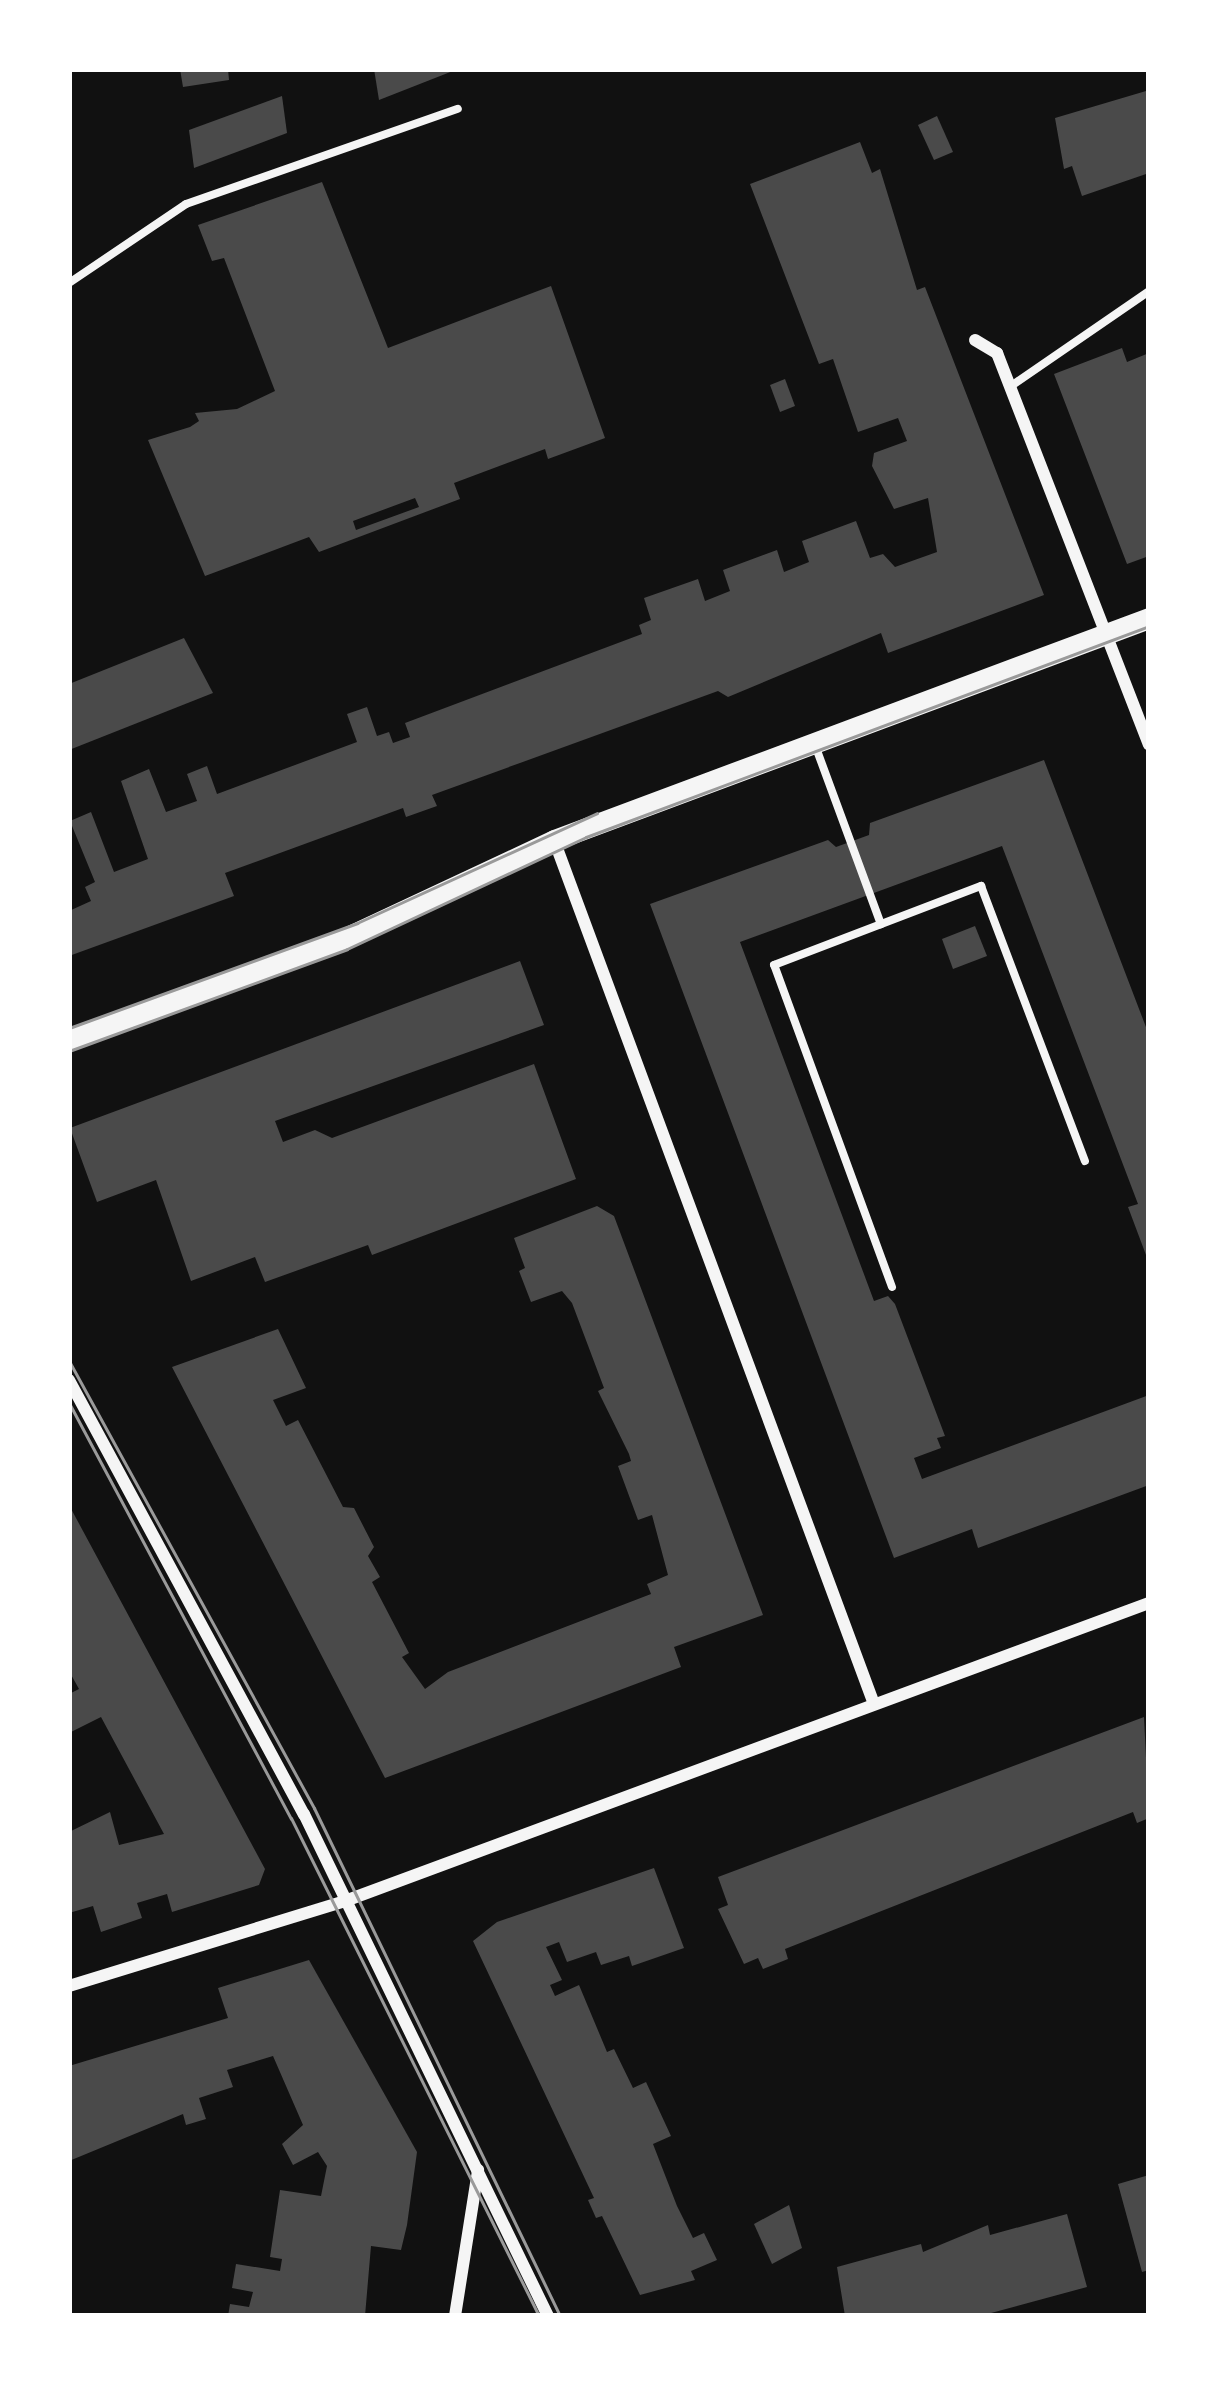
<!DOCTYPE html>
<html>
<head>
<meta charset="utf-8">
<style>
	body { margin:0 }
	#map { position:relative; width:1218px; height:2385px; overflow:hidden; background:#111; font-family:Georgia,serif }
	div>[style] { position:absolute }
	.building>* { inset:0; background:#4a4a4a }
	.service>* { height:8px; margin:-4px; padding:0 4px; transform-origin:4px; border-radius:4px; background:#f5f5f5 }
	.minor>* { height:12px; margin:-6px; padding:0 6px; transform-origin:6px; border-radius:6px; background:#f5f5f5 }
	.tertiary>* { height:21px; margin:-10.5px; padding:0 10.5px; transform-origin:10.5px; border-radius:10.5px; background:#f5f5f5 }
	.tram>* { height:3px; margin:-1.5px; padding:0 1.5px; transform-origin:1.5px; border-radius:1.5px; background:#9a9a9a }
	span { translate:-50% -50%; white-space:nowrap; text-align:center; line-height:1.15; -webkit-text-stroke:9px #fff; paint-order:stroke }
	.frame { position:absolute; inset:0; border:72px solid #fff; pointer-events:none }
</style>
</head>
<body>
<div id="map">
	<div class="building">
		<i style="clip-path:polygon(180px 69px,228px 69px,229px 80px,183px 87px)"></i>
		<i style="clip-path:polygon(374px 69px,458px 69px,379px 100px)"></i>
		<i style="clip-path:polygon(1146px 91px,1149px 173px,1082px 196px,1072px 166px,1064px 169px,1055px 118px)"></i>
		<i style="clip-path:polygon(282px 96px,287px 133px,194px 168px,189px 130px)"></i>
		<i style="clip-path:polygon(937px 116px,953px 152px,934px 160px,918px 125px)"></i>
		<i style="clip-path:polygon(860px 142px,872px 173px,880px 169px,917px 290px,925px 287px,1044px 595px,888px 653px,881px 633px,728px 697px,718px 691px,432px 795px,437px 806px,406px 817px,403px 808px,225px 873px,234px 896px,69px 956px,69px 911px,91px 901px,85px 887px,95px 882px,70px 821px,91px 812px,114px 872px,148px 859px,121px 781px,149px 769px,166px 812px,197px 801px,187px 774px,207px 766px,217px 794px,357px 742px,347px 714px,367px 707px,377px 736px,389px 732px,393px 743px,410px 737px,405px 723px,642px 634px,639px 625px,651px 620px,644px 598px,698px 579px,705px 601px,730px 591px,723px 570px,777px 550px,784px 572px,809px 562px,802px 541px,856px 521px,870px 558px,883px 554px,895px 567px,937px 552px,928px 498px,894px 509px,872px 466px,874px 453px,907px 441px,898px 418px,858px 432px,833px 359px,819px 364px,750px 184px)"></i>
		<i style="clip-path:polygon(evenodd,322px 182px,388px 348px,551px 286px,605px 438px,548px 459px,545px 449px,454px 483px,460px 499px,319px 552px,309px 537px,205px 576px,148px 440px,190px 427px,199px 421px,195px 413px,237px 409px,275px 391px,224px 258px,212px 261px,198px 225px,322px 182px,415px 498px,419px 507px,356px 530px,353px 521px,415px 498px)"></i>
		<i style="clip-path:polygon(1122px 348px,1127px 362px,1149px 353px,1149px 556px,1127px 564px,1054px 374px)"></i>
		<i style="clip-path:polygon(785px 379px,795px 406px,780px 412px,770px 385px)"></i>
		<i style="clip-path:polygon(184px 638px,213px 693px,69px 750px,69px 684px)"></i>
		<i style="clip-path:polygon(1044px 760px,1149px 1035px,1149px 1263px,1128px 1207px,1138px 1204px,1002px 846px,740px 942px,874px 1301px,888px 1296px,895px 1304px,945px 1436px,937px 1438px,941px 1448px,914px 1458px,922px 1479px,1149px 1395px,1149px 1485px,978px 1548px,972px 1529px,894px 1558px,650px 904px,828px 840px,836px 847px,869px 835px,870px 823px)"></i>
		<i style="clip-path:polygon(975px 926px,987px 956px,953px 969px,942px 939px)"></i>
		<i style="clip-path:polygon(520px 961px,544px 1025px,275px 1121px,283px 1142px,315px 1130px,332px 1138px,534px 1064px,576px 1179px,372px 1255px,368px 1245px,265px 1282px,255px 1257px,191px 1281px,156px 1180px,97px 1202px,70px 1128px)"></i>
		<i style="clip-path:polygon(597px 1206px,614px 1216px,763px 1615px,674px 1647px,681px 1667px,385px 1778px,172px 1367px,278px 1329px,306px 1388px,273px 1400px,286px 1426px,298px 1420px,343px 1507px,354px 1508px,374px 1547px,368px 1556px,380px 1577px,372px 1582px,409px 1653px,402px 1657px,425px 1689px,448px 1672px,651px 1594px,647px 1584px,668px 1575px,652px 1515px,638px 1520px,618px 1466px,631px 1461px,629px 1454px,598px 1391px,604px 1388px,572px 1303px,562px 1291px,531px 1302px,519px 1271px,525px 1268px,514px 1238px)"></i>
		<i style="clip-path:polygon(69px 1505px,265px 1869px,259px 1885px,172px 1912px,167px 1894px,137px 1903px,142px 1918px,101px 1932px,93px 1906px,69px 1913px,69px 1832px,110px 1812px,119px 1845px,164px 1834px,101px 1717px,69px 1733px,69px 1694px,79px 1689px,69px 1671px)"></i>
		<i style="clip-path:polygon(1144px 1717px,1149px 1818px,1137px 1823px,1133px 1812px,785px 1949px,788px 1959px,763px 1969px,758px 1958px,744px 1964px,718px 1909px,728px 1905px,718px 1877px)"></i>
		<i style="clip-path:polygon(654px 1868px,684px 1948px,632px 1966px,629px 1956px,601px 1965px,596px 1952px,567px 1962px,559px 1942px,546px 1947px,562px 1980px,550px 1985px,555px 1996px,579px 1985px,607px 2052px,614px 2049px,633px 2088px,646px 2082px,671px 2136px,653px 2144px,677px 2206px,693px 2238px,704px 2233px,717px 2260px,691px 2271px,695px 2280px,640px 2295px,602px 2216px,596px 2218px,588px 2200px,594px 2198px,473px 1941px,497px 1922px)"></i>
		<i style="clip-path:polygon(309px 1960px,417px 2152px,407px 2225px,401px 2250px,371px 2246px,365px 2316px,228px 2316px,230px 2304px,249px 2307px,253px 2292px,232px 2288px,236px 2264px,280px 2271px,282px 2259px,270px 2257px,280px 2190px,321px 2196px,327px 2166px,318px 2152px,293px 2165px,282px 2144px,303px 2125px,273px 2056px,227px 2070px,233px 2087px,199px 2098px,206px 2119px,186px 2125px,183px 2114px,69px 2161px,69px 2066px,228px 2018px,218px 1988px)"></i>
		<i style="clip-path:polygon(1149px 2175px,1149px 2270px,1142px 2272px,1118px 2184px)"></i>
		<i style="clip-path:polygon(789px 2205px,802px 2248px,772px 2264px,754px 2224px)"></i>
		<i style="clip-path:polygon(1067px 2214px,1087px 2287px,980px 2316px,845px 2316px,837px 2267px,921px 2244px,923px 2252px,988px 2225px,990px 2235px)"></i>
	</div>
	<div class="service">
		<i style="left:69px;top:283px;width:141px;rotate:-34deg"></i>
		<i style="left:186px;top:204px;width:288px;rotate:-19.3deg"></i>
		<i style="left:1011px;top:386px;width:168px;rotate:-34.5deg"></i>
		<i style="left:815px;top:745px;width:191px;rotate:69.8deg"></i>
		<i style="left:892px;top:1287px;width:343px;rotate:-110.1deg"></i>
		<i style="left:774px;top:965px;width:222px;rotate:-20.9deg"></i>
		<i style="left:981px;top:886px;width:294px;rotate:69.3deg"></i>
	</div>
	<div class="minor">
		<i style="left:975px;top:340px;width:26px;rotate:31deg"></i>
		<i style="left:997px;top:353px;width:420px;rotate:68.8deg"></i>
		<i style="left:554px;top:840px;width:921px;rotate:69.68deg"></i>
		<i style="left:69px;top:1380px;width:494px;rotate:61.6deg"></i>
		<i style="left:304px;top:1814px;width:558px;rotate:64.08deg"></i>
		<i style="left:69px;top:1986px;width:289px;rotate:-17.1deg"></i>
		<i style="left:345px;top:1901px;width:857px;rotate:-20.34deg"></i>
		<i style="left:455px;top:2316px;width:148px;rotate:-81deg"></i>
	</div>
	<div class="tertiary">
		<i style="left:69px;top:1040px;width:290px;rotate:-20.2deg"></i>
		<i style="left:341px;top:940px;width:235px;rotate:-25.1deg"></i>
		<i style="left:554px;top:840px;width:635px;rotate:-20.46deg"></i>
	</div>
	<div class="tram">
		<i style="left:69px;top:1028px;width:307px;rotate:-20deg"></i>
		<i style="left:357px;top:923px;width:264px;rotate:-24.6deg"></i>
		<i style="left:69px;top:1051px;width:296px;rotate:-20.1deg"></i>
		<i style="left:347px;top:949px;width:264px;rotate:-25.1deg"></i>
		<i style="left:586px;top:837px;width:601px;rotate:-20.54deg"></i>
		<i style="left:69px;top:1361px;width:510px;rotate:61.27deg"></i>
		<i style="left:314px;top:1808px;width:564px;rotate:64.16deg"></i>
		<i style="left:69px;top:1403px;width:471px;rotate:61.9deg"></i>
		<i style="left:291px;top:1818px;width:556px;rotate:63.53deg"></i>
	</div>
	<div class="frame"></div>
</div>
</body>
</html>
